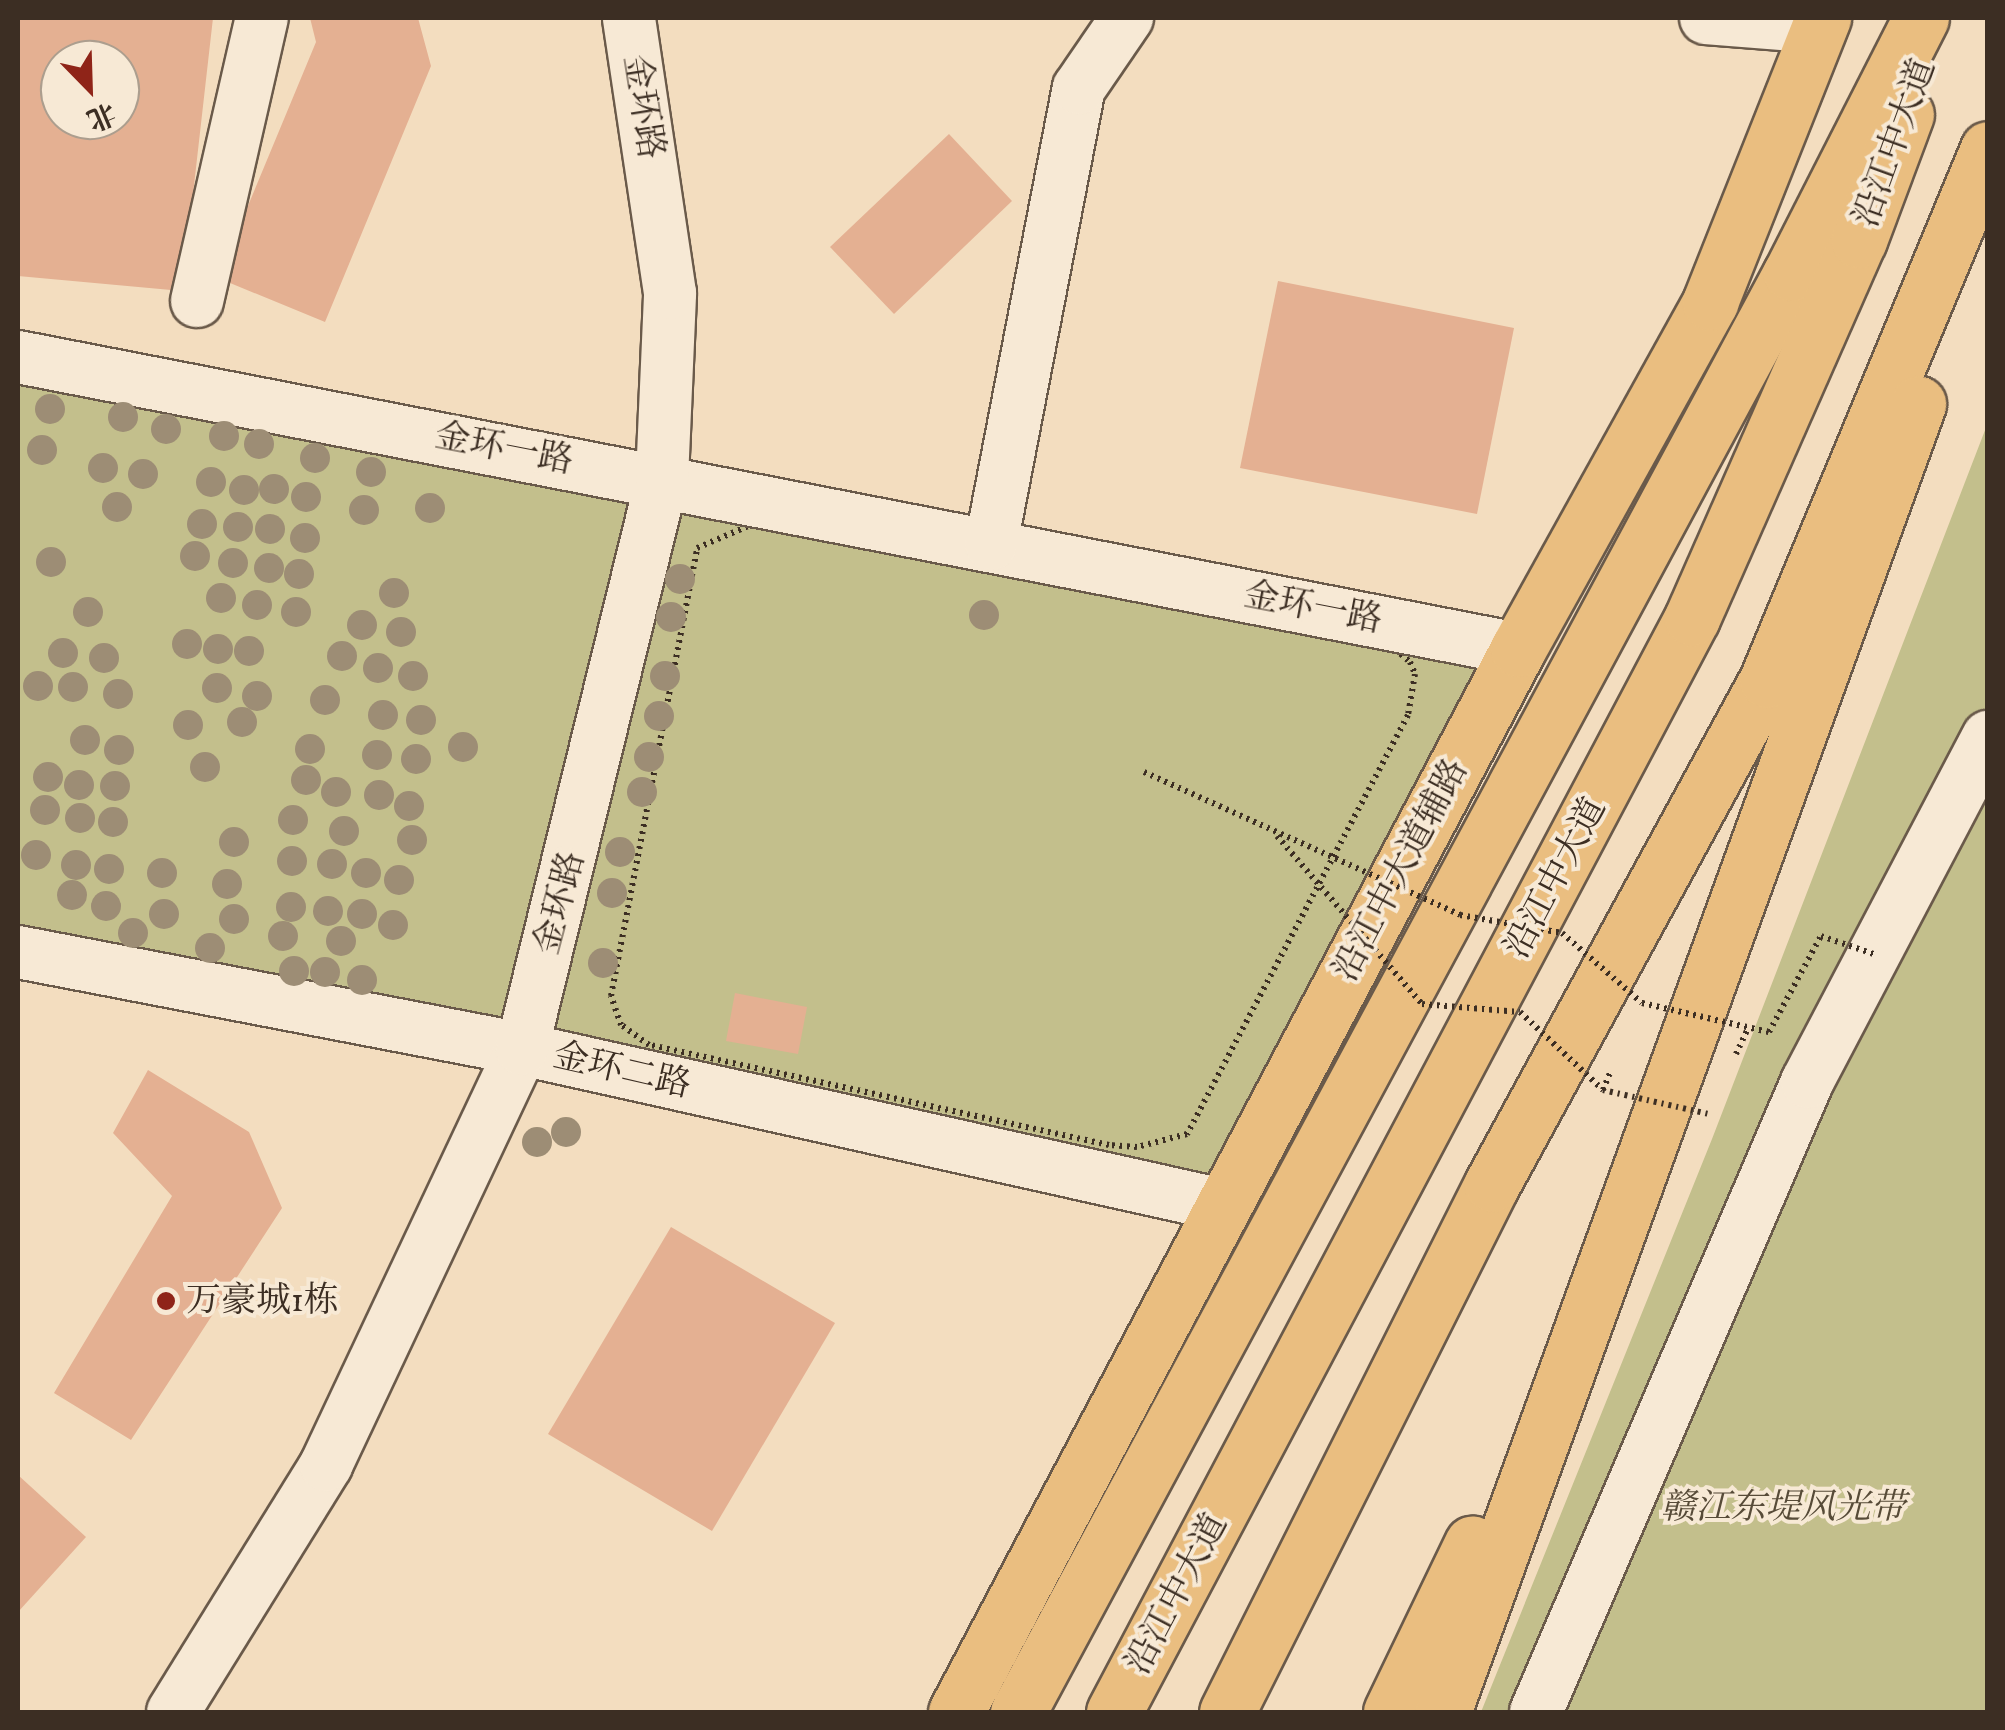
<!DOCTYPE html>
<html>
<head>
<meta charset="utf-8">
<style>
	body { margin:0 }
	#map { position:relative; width:2005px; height:1730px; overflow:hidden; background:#f3ddbf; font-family:"IM FELL DW Pica","Noto Serif SC",serif }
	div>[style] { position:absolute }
	.green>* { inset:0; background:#c3bf8c }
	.building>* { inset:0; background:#e4b092 }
	.path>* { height:6px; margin-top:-3px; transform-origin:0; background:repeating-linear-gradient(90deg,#3c2e23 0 2.5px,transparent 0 7.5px) }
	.roads { filter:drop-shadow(2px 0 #6a5a4a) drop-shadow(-2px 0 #6a5a4a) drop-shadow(0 2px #6a5a4a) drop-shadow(0 -2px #6a5a4a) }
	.minor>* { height:52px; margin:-26px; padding:0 26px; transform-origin:26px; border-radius:26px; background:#f7e9d5 }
	.major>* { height:55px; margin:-27.5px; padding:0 27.5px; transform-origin:27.5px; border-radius:27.5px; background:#eabe80 }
	.highway>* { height:55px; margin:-27.5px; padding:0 27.5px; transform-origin:27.5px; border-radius:27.5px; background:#eabe80 }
	.path-bridge>* { height:6px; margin-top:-3px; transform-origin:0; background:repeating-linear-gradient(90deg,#3c2e23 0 2.5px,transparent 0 7.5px) }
	.trees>* { width:30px; height:30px; margin:-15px; border-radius:50%; background:#9d8d75 }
	.dots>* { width:28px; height:28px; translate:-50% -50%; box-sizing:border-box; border:5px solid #f7e9d5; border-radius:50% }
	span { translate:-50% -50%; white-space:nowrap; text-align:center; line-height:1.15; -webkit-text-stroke:8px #f7e9d5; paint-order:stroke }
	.street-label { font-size:35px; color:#3c2e23 }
	.poi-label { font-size:35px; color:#3c2e23 }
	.left { translate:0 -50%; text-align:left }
	.park-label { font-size:35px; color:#574b38; font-style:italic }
	.frame { position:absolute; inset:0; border:20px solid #3c2e23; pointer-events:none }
	.north { position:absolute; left:40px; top:40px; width:100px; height:100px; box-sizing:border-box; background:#f7e9d5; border:2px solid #ac9e8e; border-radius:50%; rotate:157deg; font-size:28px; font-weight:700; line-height:40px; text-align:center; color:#3c2e23 }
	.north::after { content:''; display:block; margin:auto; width:35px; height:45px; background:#8f2418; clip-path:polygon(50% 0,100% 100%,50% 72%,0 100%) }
</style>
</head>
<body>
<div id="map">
	<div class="green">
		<i style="clip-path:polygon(18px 375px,1492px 653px,1207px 1185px,18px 939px)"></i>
		<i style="clip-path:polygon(1987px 425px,1987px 1712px,1481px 1712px,1712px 1139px)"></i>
	</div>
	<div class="building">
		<i style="clip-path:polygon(evenodd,18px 18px,213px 18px,182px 291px,18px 276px,18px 18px,60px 60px,120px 60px,120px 120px,60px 120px,60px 60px)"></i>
		<i style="clip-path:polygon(310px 18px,418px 18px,431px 66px,325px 322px,218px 278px,316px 42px)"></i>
		<i style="clip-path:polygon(949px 134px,1012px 201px,894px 314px,830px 247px)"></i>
		<i style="clip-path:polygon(1278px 281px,1514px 328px,1477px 514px,1240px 468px)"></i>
		<i style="clip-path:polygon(735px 993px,807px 1007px,798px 1054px,726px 1041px)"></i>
		<i style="clip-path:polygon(148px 1070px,249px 1132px,282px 1208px,131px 1440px,54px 1393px,172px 1196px,113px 1133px)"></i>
		<i style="clip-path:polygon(671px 1227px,835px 1323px,712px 1531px,548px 1434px)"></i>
		<i style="clip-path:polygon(18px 1475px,86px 1537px,18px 1612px)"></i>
	</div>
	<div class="path">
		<i style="left:751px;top:525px;width:144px;rotate:8.8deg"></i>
		<i style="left:893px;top:547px;width:512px;rotate:11.49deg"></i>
		<i style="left:1395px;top:649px;width:20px;rotate:41deg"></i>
		<i style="left:1410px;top:662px;width:13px;rotate:67deg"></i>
		<i style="left:1415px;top:674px;width:42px;rotate:99.7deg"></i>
		<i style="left:1408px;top:715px;width:474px;rotate:117.8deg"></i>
		<i style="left:1187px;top:1134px;width:52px;rotate:165.4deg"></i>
		<i style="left:1137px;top:1147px;width:28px;rotate:-176deg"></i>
		<i style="left:1109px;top:1145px;width:471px;rotate:-167.7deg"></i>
		<i style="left:649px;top:1045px;width:34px;rotate:-144deg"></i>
		<i style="left:621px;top:1025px;width:31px;rotate:-109deg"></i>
		<i style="left:611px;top:996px;width:456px;rotate:-79.1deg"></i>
		<i style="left:697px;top:548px;width:59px;rotate:-23.1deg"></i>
		<i style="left:1736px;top:1054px;width:29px;rotate:-65deg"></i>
		<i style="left:1603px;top:1090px;width:18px;rotate:-68deg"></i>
	</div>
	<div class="roads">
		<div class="minor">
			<i style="left:1706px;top:18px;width:114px;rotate:4.5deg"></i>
			<i style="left:197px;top:301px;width:290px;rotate:-77.1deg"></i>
			<i style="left:18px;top:357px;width:1528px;rotate:11.02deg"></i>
			<i style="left:991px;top:544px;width:464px;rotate:-79.1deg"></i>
			<i style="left:1079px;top:88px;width:85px;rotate:-55.6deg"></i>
			<i style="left:18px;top:952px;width:513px;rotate:10.89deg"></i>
			<i style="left:522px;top:1049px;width:717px;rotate:12.56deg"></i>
			<i style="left:173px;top:1712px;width:291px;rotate:-58.2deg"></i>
			<i style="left:326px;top:1465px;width:460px;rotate:-64.8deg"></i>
			<i style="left:522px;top:1049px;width:587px;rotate:-76.2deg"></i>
			<i style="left:662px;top:479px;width:186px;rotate:-87.5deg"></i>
			<i style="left:670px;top:293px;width:278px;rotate:-98.5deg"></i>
			<i style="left:1536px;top:1712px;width:686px;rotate:-66.72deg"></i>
			<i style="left:1807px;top:1082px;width:390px;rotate:-62.3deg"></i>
		</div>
		<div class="major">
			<i style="left:956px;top:1712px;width:1202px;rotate:-62.13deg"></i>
			<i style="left:1518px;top:649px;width:397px;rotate:-61deg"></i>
			<i style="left:1710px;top:302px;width:306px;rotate:-68.3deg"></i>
		</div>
		<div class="highway">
			<i style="left:1018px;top:1712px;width:1633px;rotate:-61.76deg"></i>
			<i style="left:1791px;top:273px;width:286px;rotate:-63deg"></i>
			<i style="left:1114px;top:1712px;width:1237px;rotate:-62.15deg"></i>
			<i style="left:1692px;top:618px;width:413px;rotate:-66.2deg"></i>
			<i style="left:1859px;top:240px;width:134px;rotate:-69.5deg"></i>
			<i style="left:1227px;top:1712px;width:591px;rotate:-63.35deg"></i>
			<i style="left:1492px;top:1184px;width:574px;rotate:-61.38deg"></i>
			<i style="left:1767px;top:680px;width:575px;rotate:-67.4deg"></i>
			<i style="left:1391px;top:1712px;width:187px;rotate:-64.3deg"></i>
			<i style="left:1443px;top:1712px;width:1392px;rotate:-70.04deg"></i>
		</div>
	</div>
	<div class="path-bridge">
		<i style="left:1144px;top:772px;width:347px;rotate:24.3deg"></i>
		<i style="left:1460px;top:915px;width:104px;rotate:10deg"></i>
		<i style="left:1562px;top:933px;width:106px;rotate:41.2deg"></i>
		<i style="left:1642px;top:1003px;width:130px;rotate:12.9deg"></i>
		<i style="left:1769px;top:1032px;width:109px;rotate:-61.6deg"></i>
		<i style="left:1821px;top:936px;width:56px;rotate:18.8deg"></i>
		<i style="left:1277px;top:836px;width:222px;rotate:49.2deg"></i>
		<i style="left:1422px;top:1004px;width:98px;rotate:4.7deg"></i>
		<i style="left:1520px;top:1012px;width:114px;rotate:43.2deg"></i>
		<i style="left:1603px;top:1090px;width:109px;rotate:12.8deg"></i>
	</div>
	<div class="trees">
		<i style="left:50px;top:409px"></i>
		<i style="left:123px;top:417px"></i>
		<i style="left:166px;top:429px"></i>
		<i style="left:224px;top:436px"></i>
		<i style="left:259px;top:444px"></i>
		<i style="left:42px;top:450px"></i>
		<i style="left:315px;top:458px"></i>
		<i style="left:103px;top:468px"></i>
		<i style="left:371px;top:472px"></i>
		<i style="left:143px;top:474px"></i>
		<i style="left:211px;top:482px"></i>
		<i style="left:274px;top:489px"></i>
		<i style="left:244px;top:490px"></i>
		<i style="left:306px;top:497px"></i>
		<i style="left:117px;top:507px"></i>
		<i style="left:430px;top:508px"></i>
		<i style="left:364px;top:510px"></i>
		<i style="left:202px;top:524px"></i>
		<i style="left:238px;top:527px"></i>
		<i style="left:270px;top:529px"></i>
		<i style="left:305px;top:538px"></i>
		<i style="left:195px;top:556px"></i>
		<i style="left:51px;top:562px"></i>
		<i style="left:233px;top:563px"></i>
		<i style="left:269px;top:568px"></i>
		<i style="left:299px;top:574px"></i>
		<i style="left:680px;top:579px"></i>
		<i style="left:394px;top:593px"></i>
		<i style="left:221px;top:598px"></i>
		<i style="left:257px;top:605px"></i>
		<i style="left:88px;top:612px"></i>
		<i style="left:296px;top:612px"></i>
		<i style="left:984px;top:615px"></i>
		<i style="left:671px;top:617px"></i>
		<i style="left:362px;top:625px"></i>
		<i style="left:401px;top:632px"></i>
		<i style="left:187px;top:644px"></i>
		<i style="left:218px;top:649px"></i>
		<i style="left:249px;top:651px"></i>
		<i style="left:63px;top:653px"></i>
		<i style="left:342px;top:656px"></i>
		<i style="left:104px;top:658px"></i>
		<i style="left:378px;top:668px"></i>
		<i style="left:413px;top:676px"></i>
		<i style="left:665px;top:676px"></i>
		<i style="left:38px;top:686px"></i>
		<i style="left:73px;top:687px"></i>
		<i style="left:217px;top:688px"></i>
		<i style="left:118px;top:694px"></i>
		<i style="left:257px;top:696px"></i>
		<i style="left:325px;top:700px"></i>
		<i style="left:383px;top:715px"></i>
		<i style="left:659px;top:716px"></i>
		<i style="left:421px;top:720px"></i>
		<i style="left:242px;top:722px"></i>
		<i style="left:188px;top:725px"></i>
		<i style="left:85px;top:740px"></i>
		<i style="left:463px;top:747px"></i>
		<i style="left:310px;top:749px"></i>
		<i style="left:119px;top:750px"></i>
		<i style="left:377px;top:755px"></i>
		<i style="left:649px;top:757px"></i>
		<i style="left:416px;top:759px"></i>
		<i style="left:205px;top:767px"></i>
		<i style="left:48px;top:777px"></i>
		<i style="left:306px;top:780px"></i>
		<i style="left:79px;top:785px"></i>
		<i style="left:115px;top:786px"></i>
		<i style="left:336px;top:792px"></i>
		<i style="left:642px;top:792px"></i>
		<i style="left:379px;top:795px"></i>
		<i style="left:409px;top:806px"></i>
		<i style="left:45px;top:810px"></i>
		<i style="left:80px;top:818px"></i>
		<i style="left:293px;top:820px"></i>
		<i style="left:113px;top:822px"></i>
		<i style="left:344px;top:831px"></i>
		<i style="left:412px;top:840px"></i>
		<i style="left:234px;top:842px"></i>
		<i style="left:620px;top:852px"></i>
		<i style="left:36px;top:855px"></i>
		<i style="left:292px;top:861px"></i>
		<i style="left:332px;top:864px"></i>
		<i style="left:76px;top:865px"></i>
		<i style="left:109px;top:869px"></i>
		<i style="left:162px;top:873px"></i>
		<i style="left:366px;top:873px"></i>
		<i style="left:399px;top:880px"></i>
		<i style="left:227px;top:884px"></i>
		<i style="left:612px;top:893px"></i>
		<i style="left:72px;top:895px"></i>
		<i style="left:106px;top:906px"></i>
		<i style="left:291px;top:907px"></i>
		<i style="left:328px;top:911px"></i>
		<i style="left:164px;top:914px"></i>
		<i style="left:362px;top:914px"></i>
		<i style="left:234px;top:919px"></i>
		<i style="left:393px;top:925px"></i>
		<i style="left:133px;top:933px"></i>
		<i style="left:283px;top:936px"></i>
		<i style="left:341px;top:941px"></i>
		<i style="left:210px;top:948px"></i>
		<i style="left:603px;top:963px"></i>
		<i style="left:294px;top:971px"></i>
		<i style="left:325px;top:972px"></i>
		<i style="left:362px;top:980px"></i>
		<i style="left:566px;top:1132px"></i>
		<i style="left:537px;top:1142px"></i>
	</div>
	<div class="dots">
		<i style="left:166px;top:1301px;background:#8f2418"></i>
	</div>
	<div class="street-label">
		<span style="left:643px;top:107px;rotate:81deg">金环路</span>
		<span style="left:1895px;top:143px;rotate:-70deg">沿江中大道</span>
		<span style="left:504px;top:449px;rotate:11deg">金环一路</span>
		<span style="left:1313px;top:608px;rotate:11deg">金环一路</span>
		<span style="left:1401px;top:870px;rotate:-62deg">沿江中大道辅路</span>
		<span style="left:1556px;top:878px;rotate:-62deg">沿江中大道</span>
		<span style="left:560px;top:903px;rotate:-75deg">金环路</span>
		<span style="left:622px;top:1071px;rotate:13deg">金环二路</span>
		<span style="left:1177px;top:1594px;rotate:-62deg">沿江中大道</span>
	</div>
	<div class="poi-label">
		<span class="left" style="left:186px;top:1301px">万豪城1栋</span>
	</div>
	<div class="park-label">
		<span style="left:1783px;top:1508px">赣江东堤风光带</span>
	</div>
	<div class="frame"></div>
	<div class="north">北</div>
</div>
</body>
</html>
